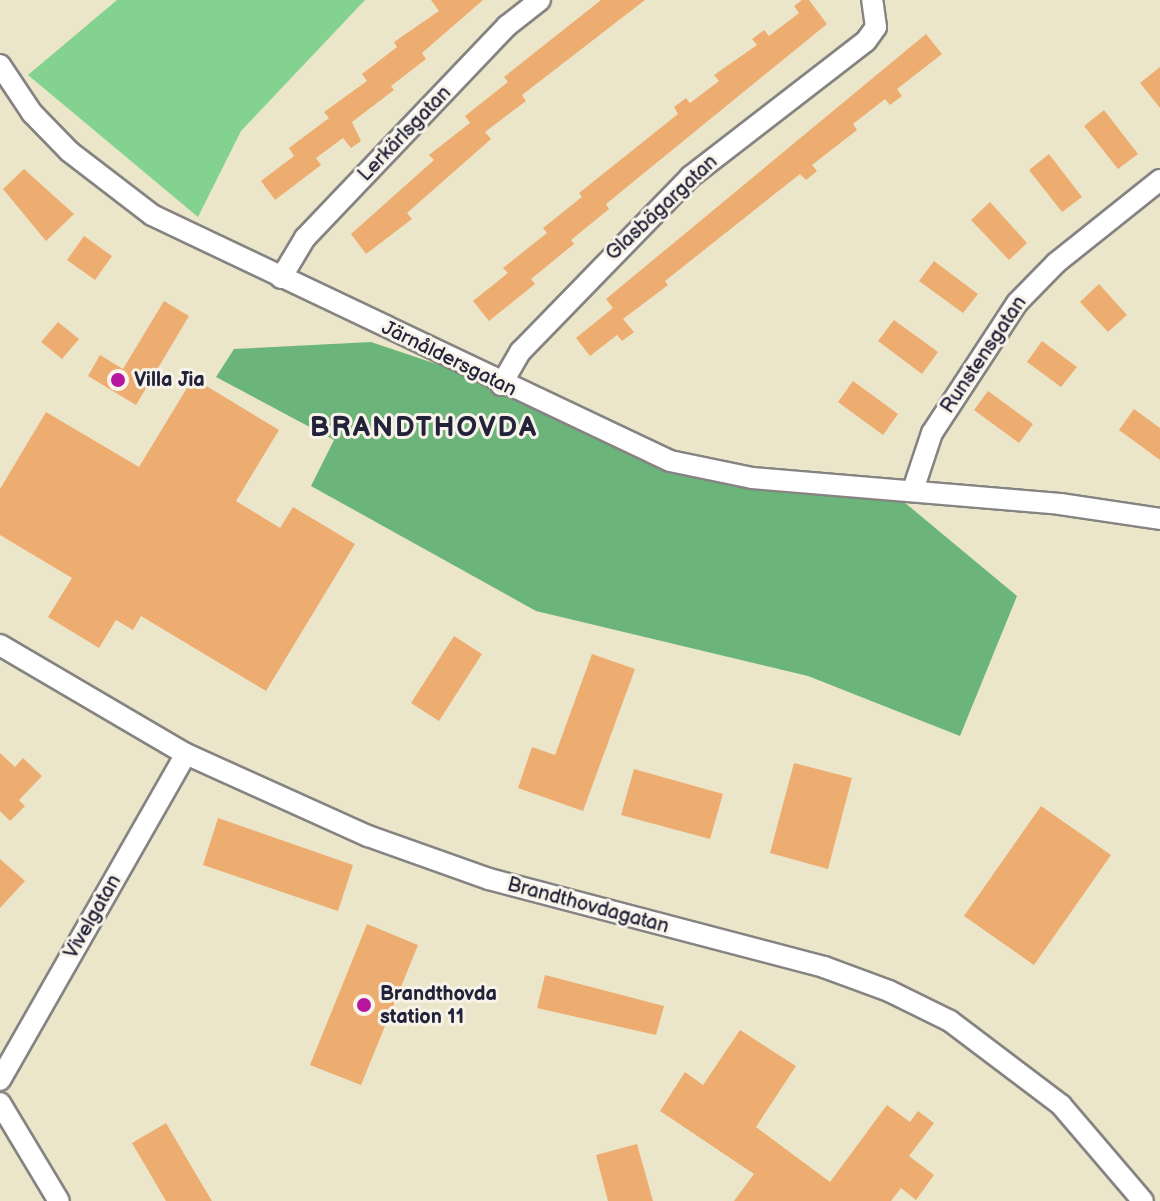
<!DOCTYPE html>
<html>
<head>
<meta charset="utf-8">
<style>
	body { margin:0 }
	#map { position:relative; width:1160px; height:1201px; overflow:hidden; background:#ebe6ca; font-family:"Balsamiq Sans",sans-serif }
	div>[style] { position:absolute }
	.green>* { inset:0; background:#84d290 }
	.forest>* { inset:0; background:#6bb47a }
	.building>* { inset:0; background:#edad71 }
	.roads { filter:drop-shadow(2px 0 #868482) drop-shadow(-2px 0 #868482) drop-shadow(0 2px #868482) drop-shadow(0 -2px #868482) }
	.minor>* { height:20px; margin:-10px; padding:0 10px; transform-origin:10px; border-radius:10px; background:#fff }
	.dots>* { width:22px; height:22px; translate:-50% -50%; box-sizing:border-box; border:4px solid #f7f3e8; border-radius:50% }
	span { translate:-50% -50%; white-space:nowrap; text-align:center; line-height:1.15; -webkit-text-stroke:6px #f7f3e8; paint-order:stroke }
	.street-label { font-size:20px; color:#22223b }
	.poi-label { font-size:20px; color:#22223b; font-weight:700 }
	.left { translate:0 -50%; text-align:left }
	.district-label { font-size:28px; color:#22223b; font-weight:700; letter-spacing:2px }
</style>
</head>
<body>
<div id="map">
	<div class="green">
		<i style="clip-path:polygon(117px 0,365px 0,241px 131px,198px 217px,28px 75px)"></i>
	</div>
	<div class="forest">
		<i style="clip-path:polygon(371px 342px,493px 383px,681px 464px,892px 492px,1017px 596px,960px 736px,808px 676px,536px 611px,311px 486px,334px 440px,216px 377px,234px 349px)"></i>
	</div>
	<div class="building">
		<i style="clip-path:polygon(431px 0,483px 0,422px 53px,426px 59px,391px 86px,394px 90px,352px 122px,361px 141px,351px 148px,343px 138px,316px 158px,321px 165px,275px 200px,261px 181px,294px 156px,289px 148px,329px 118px,324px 112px,367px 81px,362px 74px,397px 47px,394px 42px,439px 11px)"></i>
		<i style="clip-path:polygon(601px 0,645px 0,522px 95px,526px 101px,485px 132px,491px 139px,407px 213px,412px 219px,366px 254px,351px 234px,434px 160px,429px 155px,470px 123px,465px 116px,508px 82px,504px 77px)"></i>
		<i style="clip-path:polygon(802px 0,809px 0,827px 24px,606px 204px,609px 209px,571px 240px,574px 244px,531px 279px,535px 284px,489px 321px,473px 301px,508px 273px,503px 268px,547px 233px,543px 228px,582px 197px,579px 193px,678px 114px,674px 107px,686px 98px,690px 103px,719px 81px,714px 75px,757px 45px,752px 39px,764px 30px,769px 36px,799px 13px,794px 6px)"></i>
		<i style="clip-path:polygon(926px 34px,942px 54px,897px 89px,902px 96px,890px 105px,885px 99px,853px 124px,857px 130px,812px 165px,817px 171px,806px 180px,800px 174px,665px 281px,668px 285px,623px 319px,634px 332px,622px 341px,617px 335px,590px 356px,576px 338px,613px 308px,606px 299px)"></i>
		<i style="clip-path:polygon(1160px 67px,1160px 108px,1140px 83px)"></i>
		<i style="clip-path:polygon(1104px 110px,1138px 154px,1118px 169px,1084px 126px)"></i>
		<i style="clip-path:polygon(1049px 154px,1082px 197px,1062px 212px,1029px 170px)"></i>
		<i style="clip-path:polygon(24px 169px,74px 214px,46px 241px,3px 189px)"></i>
		<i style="clip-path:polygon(990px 202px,1027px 243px,1009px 260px,971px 220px)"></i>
		<i style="clip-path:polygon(84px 236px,112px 256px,95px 280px,67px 260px)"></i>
		<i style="clip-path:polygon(934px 261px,978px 294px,963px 313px,919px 281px)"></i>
		<i style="clip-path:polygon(1099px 284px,1127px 315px,1108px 332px,1080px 302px)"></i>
		<i style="clip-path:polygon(164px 301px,189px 316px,136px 405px,88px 376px,100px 355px,123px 369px)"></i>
		<i style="clip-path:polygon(894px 320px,938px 352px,922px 374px,878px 341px)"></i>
		<i style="clip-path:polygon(58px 322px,79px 339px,62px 359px,41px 342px)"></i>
		<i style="clip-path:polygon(1042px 341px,1077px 367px,1061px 387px,1027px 362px)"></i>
		<i style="clip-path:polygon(193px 378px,279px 430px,236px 501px,280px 528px,293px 507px,355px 544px,266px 691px,141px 616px,133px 630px,116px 620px,99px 648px,48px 617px,72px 578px,0 535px,0 489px,46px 412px,139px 467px)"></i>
		<i style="clip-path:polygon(853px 381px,898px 414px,883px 435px,838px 402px)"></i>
		<i style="clip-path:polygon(988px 391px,1033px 424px,1019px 443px,974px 410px)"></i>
		<i style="clip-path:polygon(1134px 409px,1160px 428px,1160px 460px,1119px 430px)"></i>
		<i style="clip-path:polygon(454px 636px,482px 654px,439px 721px,411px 703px)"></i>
		<i style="clip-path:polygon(592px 654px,635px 669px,583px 811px,518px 788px,532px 747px,555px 755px)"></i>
		<i style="clip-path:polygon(0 753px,15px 767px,23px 758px,42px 776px,19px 800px,25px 806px,10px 821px,0 811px)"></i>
		<i style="clip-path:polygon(794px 763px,852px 778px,828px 869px,770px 853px)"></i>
		<i style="clip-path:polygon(634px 769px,723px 794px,710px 839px,621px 815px)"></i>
		<i style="clip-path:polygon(1041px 806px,1111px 855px,1034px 965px,964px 916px)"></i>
		<i style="clip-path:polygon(218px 818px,353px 865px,338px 911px,203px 865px)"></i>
		<i style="clip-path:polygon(0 859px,25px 881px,0 908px)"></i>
		<i style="clip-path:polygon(367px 924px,418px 945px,361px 1085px,310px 1065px)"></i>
		<i style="clip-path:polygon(545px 975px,664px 1006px,656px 1035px,537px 1008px)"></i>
		<i style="clip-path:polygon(740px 1030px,796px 1066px,756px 1127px,830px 1182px,887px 1105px,910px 1122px,918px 1111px,934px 1123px,909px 1156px,934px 1175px,916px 1200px,901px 1188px,891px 1201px,734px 1201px,754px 1174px,660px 1111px,685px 1072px,703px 1085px)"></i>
		<i style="clip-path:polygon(166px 1123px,194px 1171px,212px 1201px,166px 1201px,132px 1143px)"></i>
		<i style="clip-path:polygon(637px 1144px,653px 1201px,608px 1201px,596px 1155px)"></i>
	</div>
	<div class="roads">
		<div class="minor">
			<i style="left:0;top:65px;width:58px;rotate:56.3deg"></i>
			<i style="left:32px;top:113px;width:54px;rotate:45.7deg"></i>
			<i style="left:70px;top:152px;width:103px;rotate:37.5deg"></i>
			<i style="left:152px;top:215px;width:573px;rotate:25.4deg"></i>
			<i style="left:670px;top:461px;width:84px;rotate:11.7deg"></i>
			<i style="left:752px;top:478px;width:309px;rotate:4.8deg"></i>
			<i style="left:1060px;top:504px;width:101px;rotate:8.5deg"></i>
			<i style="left:281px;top:278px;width:47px;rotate:-59deg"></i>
			<i style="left:305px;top:238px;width:293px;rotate:-46.4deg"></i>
			<i style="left:507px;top:26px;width:42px;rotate:-38.2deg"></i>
			<i style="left:501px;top:385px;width:39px;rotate:-60deg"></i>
			<i style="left:521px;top:351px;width:243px;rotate:-45.8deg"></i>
			<i style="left:690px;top:177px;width:222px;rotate:-37.7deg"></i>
			<i style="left:866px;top:41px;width:17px;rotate:-54deg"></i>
			<i style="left:876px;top:27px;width:27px;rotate:-98deg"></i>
			<i style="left:913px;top:490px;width:60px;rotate:-71.6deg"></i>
			<i style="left:932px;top:433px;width:155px;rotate:-56.8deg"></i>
			<i style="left:1017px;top:303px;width:56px;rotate:-45.7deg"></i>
			<i style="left:1056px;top:263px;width:133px;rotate:-38.6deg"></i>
			<i style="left:0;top:645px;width:216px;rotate:30.4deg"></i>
			<i style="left:186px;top:754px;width:200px;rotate:24.3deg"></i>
			<i style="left:368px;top:836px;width:128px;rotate:19.6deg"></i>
			<i style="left:489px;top:879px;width:346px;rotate:14.7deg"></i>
			<i style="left:824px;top:967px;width:69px;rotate:20.3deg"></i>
			<i style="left:889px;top:991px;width:68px;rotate:26.2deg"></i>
			<i style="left:950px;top:1021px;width:139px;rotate:37.1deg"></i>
			<i style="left:1061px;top:1105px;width:126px;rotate:49.5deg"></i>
			<i style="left:0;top:1080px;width:375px;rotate:-60.3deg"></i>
			<i style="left:0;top:1103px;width:114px;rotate:59deg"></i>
		</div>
	</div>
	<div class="dots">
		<i style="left:118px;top:380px;background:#b5179e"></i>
		<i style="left:364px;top:1005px;background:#b5179e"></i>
	</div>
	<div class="street-label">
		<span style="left:405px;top:134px;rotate:-46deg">Lerkärlsgatan</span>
		<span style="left:662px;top:208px;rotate:-43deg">Glasbägargatan</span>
		<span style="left:984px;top:355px;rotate:-56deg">Runstensgatan</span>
		<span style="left:449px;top:359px;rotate:26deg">Järnåldersgatan</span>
		<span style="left:588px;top:906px;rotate:15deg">Brandthovdagatan</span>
		<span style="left:93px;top:917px;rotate:-60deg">Vivelgatan</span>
	</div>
	<div class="poi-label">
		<span class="left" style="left:134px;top:380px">Villa Jia</span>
		<span class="left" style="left:380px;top:1006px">Brandthovda<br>station 11</span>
	</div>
	<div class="district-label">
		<span style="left:424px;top:428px">BRANDTHOVDA</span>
	</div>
</div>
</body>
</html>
